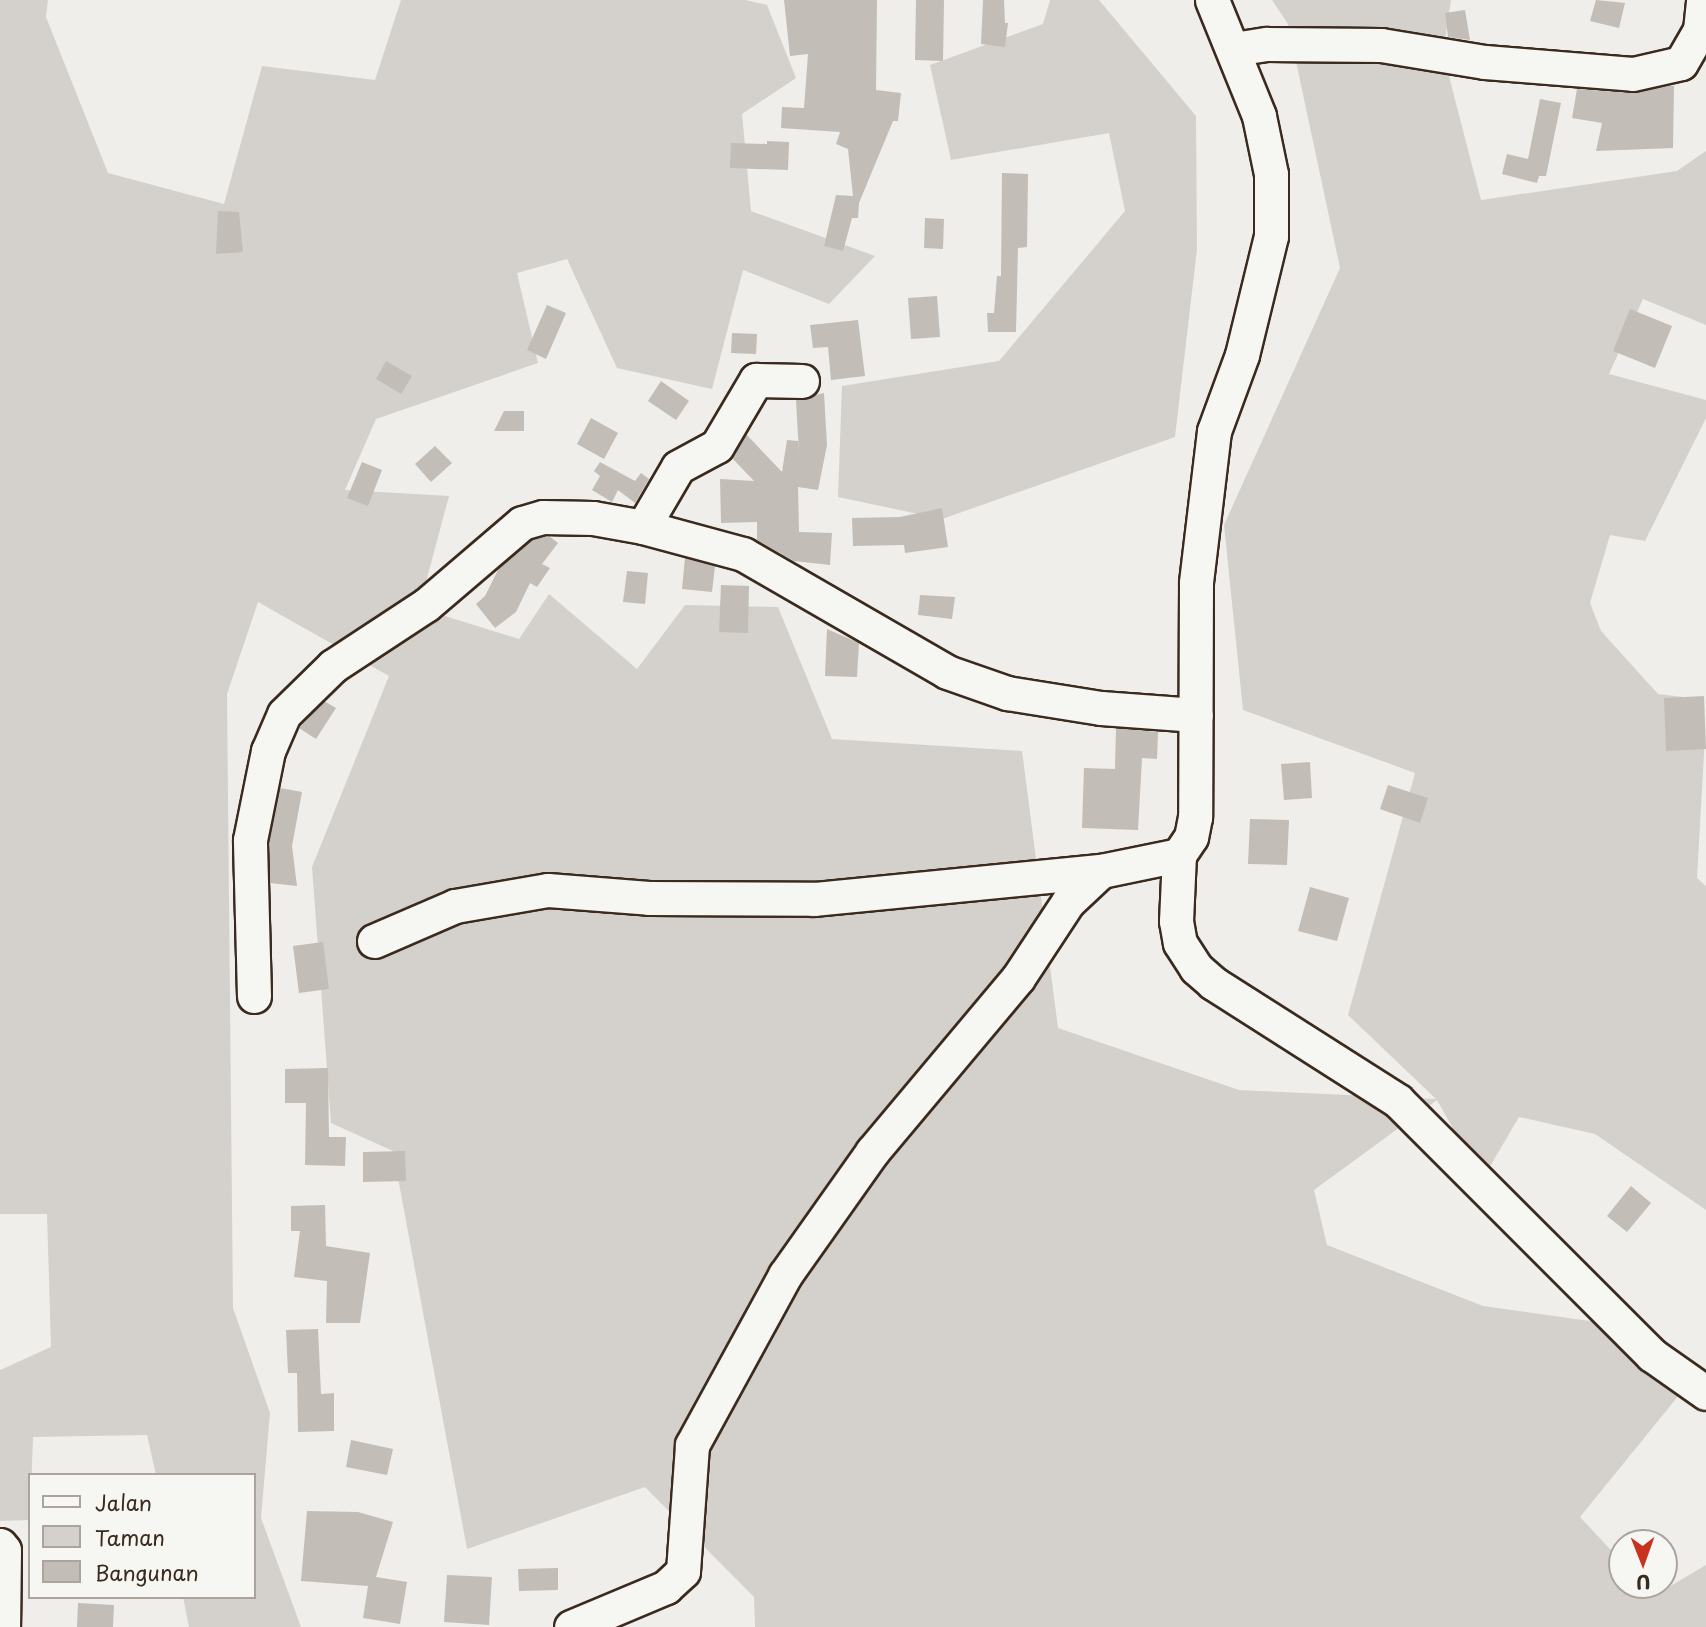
<!DOCTYPE html>
<html>
<head>
<meta charset="utf-8">
<style>
	body { margin:0 }
	#map { position:relative; width:1706px; height:1627px; overflow:hidden; background:#efeeea; font-family:"Playpen Sans",sans-serif }
	div>[style] { position:absolute }
	.green>* { inset:0; background:#d4d1cc }
	.building>* { inset:0; background:#c2bdb7 }
	.roads { filter:drop-shadow(2px 0 #3b2a1e) drop-shadow(-2px 0 #3b2a1e) drop-shadow(0 2px #3b2a1e) drop-shadow(0 -2px #3b2a1e) }
	.minor>* { height:33px; margin:-16.5px; padding:0 16.5px; transform-origin:16.5px; border-radius:16.5px; background:#f6f6f2 }
	span { translate:-50% -50%; white-space:nowrap; text-align:center; line-height:1.15; -webkit-text-stroke:7px #f6f6f2; paint-order:stroke }
	.legend { position:absolute; left:28px; top:1473px; width:228px; height:126px; box-sizing:border-box; background:#f6f6f2; border:2px solid #aba49d; margin:0; padding:9px 12px; list-style:none; font-size:21px; color:#3b2a1e }
	.legend li { display:flex; align-items:center; gap:14px; height:35px }
	.legend b { width:35px; border:2px solid #aba49d }
	.north { position:absolute; left:1608px; top:1529px; width:70px; height:70px; box-sizing:border-box; background:#f6f6f2; border:2px solid #aba49d; border-radius:50%; rotate:179deg; font-size:19px; font-weight:700; line-height:28px; text-align:center; color:#3b2a1e }
	.north::after { content:''; display:block; margin:auto; width:24px; height:32px; background:#c8321e; clip-path:polygon(50% 0,100% 100%,50% 72%,0 100%) }
</style>
</head>
<body>
<div id="map">
	<div class="green">
		<i style="clip-path:polygon(0 0,48px 0,46px 17px,108px 173px,224px 204px,262px 66px,375px 80px,401px 0,745px 0,767px 5px,796px 78px,742px 114px,751px 211px,875px 256px,829px 304px,743px 270px,712px 389px,617px 368px,567px 259px,517px 273px,538px 363px,376px 419px,345px 490px,449px 496px,419px 608px,519px 639px,549px 594px,637px 669px,685px 605px,778px 607px,832px 739px,1022px 751px,1058px 1028px,1239px 1090px,1436px 1099px,1348px 1015px,1415px 773px,1243px 710px,1224px 525px,1340px 268px,1288px 24px,1272px 0,1451px 0,1443px 53px,1481px 200px,1677px 171px,1706px 151px,1706px 325px,1643px 299px,1609px 374px,1706px 400px,1706px 418px,1645px 541px,1610px 535px,1590px 603px,1601px 631px,1658px 694px,1700px 699px,1705px 736px,1697px 878px,1706px 886px,1706px 1210px,1595px 1134px,1519px 1117px,1482px 1180px,1437px 1100px,1314px 1190px,1327px 1245px,1483px 1306px,1632px 1327px,1701px 1368px,1580px 1517px,1622px 1562px,1622px 1585px,1642px 1585px,1652px 1597px,1706px 1565px,1706px 1627px,755px 1627px,754px 1597px,645px 1487px,467px 1549px,393px 1151px,331px 1123px,312px 867px,389px 676px,258px 602px,227px 694px,233px 1308px,270px 1413px,261px 1518px,301px 1627px,189px 1627px,183px 1597px,254px 1597px,254px 1475px,156px 1475px,147px 1435px,33px 1437px,30px 1520px,0 1521px,0 1370px,51px 1347px,47px 1214px,0 1214px)"></i>
		<i style="clip-path:polygon(1050px 0,1099px 0,1196px 116px,1197px 249px,1175px 437px,942px 519px,838px 497px,842px 386px,999px 361px,1125px 211px,1109px 133px,951px 160px,930px 65px,1043px 24px)"></i>
	</div>
	<div class="building">
		<i style="clip-path:polygon(784px 0,877px 0,876px 90px,901px 93px,898px 121px,893px 121px,859px 203px,858px 218px,852px 218px,843px 251px,824px 246px,836px 195px,853px 196px,848px 149px,836px 144px,840px 132px,781px 128px,782px 107px,804px 108px,808px 54px,790px 56px)"></i>
		<i style="clip-path:polygon(916px 0,944px 0,943px 61px,915px 60px)"></i>
		<i style="clip-path:polygon(983px 0,1004px 0,1005px 23px,1008px 23px,1005px 47px,981px 44px)"></i>
		<i style="clip-path:polygon(1596px 0,1625px 3px,1619px 28px,1590px 21px)"></i>
		<i style="clip-path:polygon(1465px 10px,1470px 40px,1448px 37px,1445px 13px)"></i>
		<i style="clip-path:polygon(1669px 86px,1674px 86px,1673px 148px,1596px 151px,1602px 123px,1572px 118px,1577px 89px,1632px 93px)"></i>
		<i style="clip-path:polygon(1540px 99px,1561px 103px,1546px 176px,1539px 176px,1537px 183px,1502px 174px,1507px 154px,1528px 159px)"></i>
		<i style="clip-path:polygon(767px 141px,789px 142px,788px 170px,730px 168px,731px 143px,767px 144px)"></i>
		<i style="clip-path:polygon(1002px 173px,1028px 174px,1027px 247px,1018px 248px,1016px 332px,988px 332px,987px 313px,994px 313px,997px 276px,1001px 276px)"></i>
		<i style="clip-path:polygon(218px 211px,239px 212px,243px 252px,216px 254px)"></i>
		<i style="clip-path:polygon(925px 218px,944px 219px,943px 249px,924px 248px)"></i>
		<i style="clip-path:polygon(937px 296px,940px 337px,911px 339px,908px 298px)"></i>
		<i style="clip-path:polygon(547px 305px,566px 313px,546px 359px,527px 350px)"></i>
		<i style="clip-path:polygon(1630px 309px,1672px 326px,1655px 368px,1613px 351px)"></i>
		<i style="clip-path:polygon(858px 320px,865px 376px,831px 380px,828px 347px,813px 348px,810px 325px)"></i>
		<i style="clip-path:polygon(732px 333px,757px 334px,756px 354px,731px 353px)"></i>
		<i style="clip-path:polygon(386px 361px,412px 376px,401px 394px,376px 379px)"></i>
		<i style="clip-path:polygon(661px 381px,689px 401px,676px 420px,648px 401px)"></i>
		<i style="clip-path:polygon(824px 393px,827px 445px,818px 490px,798px 487px,799px 532px,832px 533px,830px 565px,794px 561px,757px 540px,757px 522px,721px 523px,720px 479px,754px 481px,732px 458px,746px 434px,782px 472px,787px 440px,798px 441px,799px 454px,796px 400px)"></i>
		<i style="clip-path:polygon(504px 411px,524px 411px,524px 431px,494px 431px)"></i>
		<i style="clip-path:polygon(591px 418px,618px 433px,604px 459px,577px 444px)"></i>
		<i style="clip-path:polygon(435px 446px,452px 463px,431px 482px,415px 464px)"></i>
		<i style="clip-path:polygon(362px 462px,382px 470px,368px 506px,347px 498px)"></i>
		<i style="clip-path:polygon(600px 462px,635px 481px,641px 473px,649px 479px,635px 503px,618px 490px,612px 502px,592px 490px,600px 476px,594px 471px)"></i>
		<i style="clip-path:polygon(942px 508px,948px 547px,905px 553px,904px 545px,853px 546px,852px 518px,900px 517px)"></i>
		<i style="clip-path:polygon(549px 536px,558px 543px,542px 564px,550px 568px,537px 587px,530px 583px,516px 612px,495px 628px,476px 604px,485px 596px,499px 568px,531px 540px)"></i>
		<i style="clip-path:polygon(685px 558px,715px 566px,712px 592px,682px 589px)"></i>
		<i style="clip-path:polygon(627px 571px,648px 573px,645px 604px,623px 602px)"></i>
		<i style="clip-path:polygon(721px 585px,749px 586px,748px 633px,719px 632px)"></i>
		<i style="clip-path:polygon(920px 595px,955px 597px,952px 619px,918px 615px)"></i>
		<i style="clip-path:polygon(827px 629px,859px 643px,857px 677px,825px 676px)"></i>
		<i style="clip-path:polygon(1704px 696px,1706px 749px,1666px 751px,1664px 698px)"></i>
		<i style="clip-path:polygon(324px 701px,336px 708px,316px 739px,299px 728px)"></i>
		<i style="clip-path:polygon(1116px 728px,1158px 732px,1157px 759px,1142px 758px,1138px 830px,1082px 828px,1084px 768px,1115px 769px)"></i>
		<i style="clip-path:polygon(1310px 762px,1312px 798px,1284px 800px,1281px 764px)"></i>
		<i style="clip-path:polygon(1388px 785px,1428px 798px,1420px 823px,1380px 809px)"></i>
		<i style="clip-path:polygon(280px 788px,302px 792px,292px 846px,297px 886px,270px 883px,269px 842px)"></i>
		<i style="clip-path:polygon(1250px 819px,1289px 820px,1287px 865px,1248px 864px)"></i>
		<i style="clip-path:polygon(1310px 887px,1349px 898px,1337px 941px,1298px 931px)"></i>
		<i style="clip-path:polygon(323px 942px,329px 989px,299px 993px,293px 946px)"></i>
		<i style="clip-path:polygon(328px 1068px,329px 1137px,346px 1137px,345px 1166px,305px 1165px,306px 1103px,285px 1103px,285px 1069px)"></i>
		<i style="clip-path:polygon(405px 1151px,406px 1181px,363px 1182px,363px 1152px)"></i>
		<i style="clip-path:polygon(1631px 1186px,1651px 1203px,1627px 1232px,1607px 1216px)"></i>
		<i style="clip-path:polygon(325px 1205px,326px 1246px,370px 1253px,360px 1323px,326px 1323px,327px 1281px,294px 1277px,300px 1231px,291px 1231px,291px 1206px)"></i>
		<i style="clip-path:polygon(318px 1329px,321px 1394px,334px 1393px,334px 1431px,298px 1432px,297px 1373px,288px 1373px,286px 1330px)"></i>
		<i style="clip-path:polygon(351px 1440px,393px 1449px,387px 1475px,346px 1467px)"></i>
		<i style="clip-path:polygon(307px 1511px,358px 1512px,393px 1522px,376px 1577px,407px 1582px,400px 1624px,363px 1618px,368px 1586px,301px 1581px)"></i>
		<i style="clip-path:polygon(558px 1568px,558px 1590px,519px 1591px,518px 1569px)"></i>
		<i style="clip-path:polygon(447px 1575px,492px 1577px,489px 1625px,444px 1622px)"></i>
		<i style="clip-path:polygon(78px 1603px,114px 1605px,113px 1627px,77px 1627px)"></i>
	</div>
	<div class="roads">
		<div class="minor">
			<i style="left:1212px;top:0;width:125px;rotate:67.9deg"></i>
			<i style="left:1259px;top:116px;width:59px;rotate:78.3deg"></i>
			<i style="left:1271px;top:174px;width:62px;rotate:90deg"></i>
			<i style="left:1271px;top:236px;width:122px;rotate:103.7deg"></i>
			<i style="left:1242px;top:355px;width:81px;rotate:110.2deg"></i>
			<i style="left:1214px;top:431px;width:153px;rotate:96.8deg"></i>
			<i style="left:1196px;top:583px;width:234px;rotate:90.2deg"></i>
			<i style="left:1195px;top:817px;width:20px;rotate:101deg"></i>
			<i style="left:1191px;top:837px;width:22px;rotate:124deg"></i>
			<i style="left:1179px;top:855px;width:66px;rotate:92.6deg"></i>
			<i style="left:1176px;top:921px;width:22px;rotate:80deg"></i>
			<i style="left:1180px;top:943px;width:30px;rotate:57deg"></i>
			<i style="left:1196px;top:968px;width:23px;rotate:41deg"></i>
			<i style="left:1213px;top:983px;width:219px;rotate:32.5deg"></i>
			<i style="left:1398px;top:1101px;width:359px;rotate:45deg"></i>
			<i style="left:1652px;top:1355px;width:66px;rotate:35.1deg"></i>
			<i style="left:1234px;top:49px;width:33px;rotate:-9deg"></i>
			<i style="left:1267px;top:44px;width:114px;rotate:0.5deg"></i>
			<i style="left:1381px;top:45px;width:105px;rotate:9.3deg"></i>
			<i style="left:1485px;top:62px;width:148px;rotate:4.6deg"></i>
			<i style="left:1633px;top:74px;width:49px;rotate:-12.9deg"></i>
			<i style="left:1681px;top:63px;width:38px;rotate:-60deg"></i>
			<i style="left:1700px;top:30px;width:30px;rotate:-84deg"></i>
			<i style="left:643px;top:527px;width:69px;rotate:-59.7deg"></i>
			<i style="left:678px;top:467px;width:44px;rotate:-28.3deg"></i>
			<i style="left:717px;top:446px;width:77px;rotate:-59.4deg"></i>
			<i style="left:756px;top:380px;width:46px;rotate:1.2deg"></i>
			<i style="left:374px;top:941px;width:88px;rotate:-23.4deg"></i>
			<i style="left:455px;top:906px;width:94px;rotate:-9.8deg"></i>
			<i style="left:548px;top:890px;width:101px;rotate:4.5deg"></i>
			<i style="left:649px;top:898px;width:165px;rotate:0.3deg"></i>
			<i style="left:814px;top:899px;width:288px;rotate:-5.6deg"></i>
			<i style="left:254px;top:996px;width:156px;rotate:-91.5deg"></i>
			<i style="left:250px;top:840px;width:91px;rotate:-78.6deg"></i>
			<i style="left:268px;top:751px;width:40px;rotate:-66.6deg"></i>
			<i style="left:284px;top:714px;width:69px;rotate:-44.4deg"></i>
			<i style="left:333px;top:666px;width:111px;rotate:-33.3deg"></i>
			<i style="left:426px;top:605px;width:126px;rotate:-40.5deg"></i>
			<i style="left:522px;top:523px;width:22px;rotate:-16deg"></i>
			<i style="left:543px;top:517px;width:50px;rotate:1.1deg"></i>
			<i style="left:593px;top:518px;width:51px;rotate:10.2deg"></i>
			<i style="left:643px;top:527px;width:104px;rotate:15.1deg"></i>
			<i style="left:743px;top:554px;width:236px;rotate:30deg"></i>
			<i style="left:947px;top:672px;width:64px;rotate:19.3deg"></i>
			<i style="left:1007px;top:693px;width:95px;rotate:9.1deg"></i>
			<i style="left:1101px;top:708px;width:95px;rotate:4.2deg"></i>
			<i style="left:0;top:1545px;width:6px;rotate:51deg"></i>
			<i style="left:4px;top:1550px;width:77px;rotate:90.7deg"></i>
			<i style="left:571px;top:1627px;width:103px;rotate:-22.8deg"></i>
			<i style="left:666px;top:1587px;width:23px;rotate:-43deg"></i>
			<i style="left:683px;top:1571px;width:126px;rotate:-85.9deg"></i>
			<i style="left:692px;top:1445px;width:194px;rotate:-61.3deg"></i>
			<i style="left:785px;top:1275px;width:151px;rotate:-54.7deg"></i>
			<i style="left:872px;top:1152px;width:227px;rotate:-50deg"></i>
			<i style="left:1018px;top:978px;width:91px;rotate:-56.7deg"></i>
			<i style="left:1068px;top:902px;width:45px;rotate:-43.2deg"></i>
			<i style="left:1101px;top:871px;width:80px;rotate:-11.6deg"></i>
		</div>
	</div>
	<ul class="legend">
	<li><b style="height:9px;background:#f6f6f2"></b>Jalan</li>
	<li><b style="height:19px;background:#d4d1cc"></b>Taman</li>
	<li><b style="height:19px;background:#c2bdb7"></b>Bangunan</li>
	</ul>
	<div class="north">U</div>
</div>
</body>
</html>
